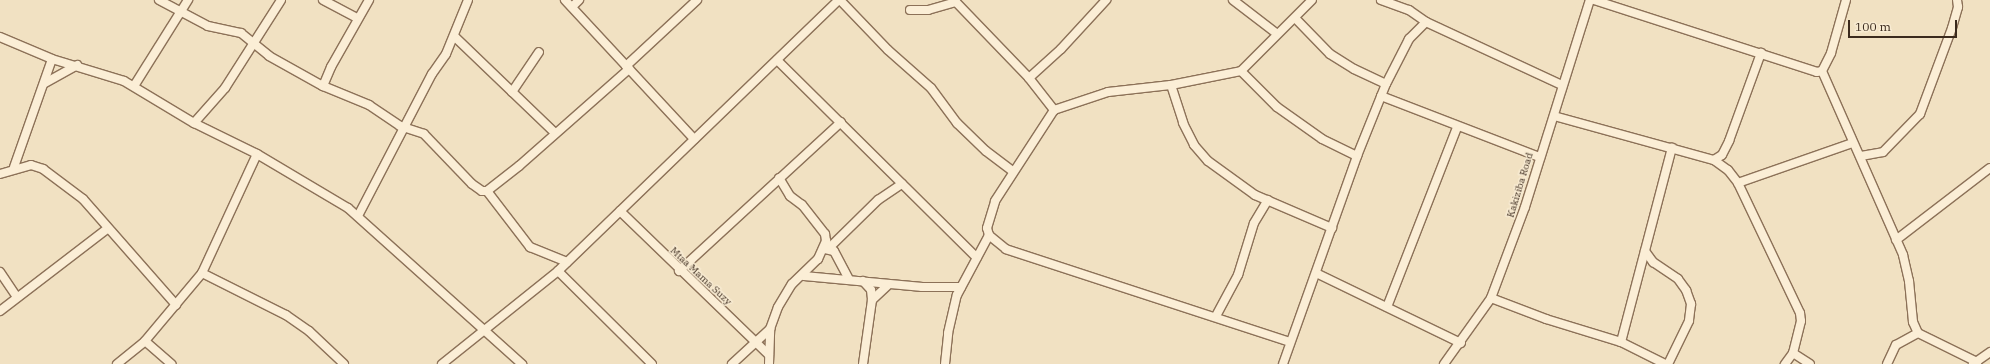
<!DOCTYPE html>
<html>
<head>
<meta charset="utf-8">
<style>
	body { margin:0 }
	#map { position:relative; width:1990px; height:364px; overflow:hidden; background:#f1e1c2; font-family:"IBM Plex Serif",serif }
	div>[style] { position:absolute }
	.roads { filter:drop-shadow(1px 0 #8c7158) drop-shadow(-1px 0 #8c7158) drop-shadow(0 1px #8c7158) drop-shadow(0 -1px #8c7158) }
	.street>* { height:8px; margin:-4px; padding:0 4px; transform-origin:4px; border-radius:4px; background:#fbeed6 }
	span { translate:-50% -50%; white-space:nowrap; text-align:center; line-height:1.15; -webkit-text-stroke:3px #f8ebd2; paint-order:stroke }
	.street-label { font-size:10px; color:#3b2a1d }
	.scale { position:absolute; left:1848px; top:20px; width:109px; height:18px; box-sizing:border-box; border:2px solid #3b2a1d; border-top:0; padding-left:5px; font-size:12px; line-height:14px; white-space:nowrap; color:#3b2a1d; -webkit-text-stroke:3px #f8ebd2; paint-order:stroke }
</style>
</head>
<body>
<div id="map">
	<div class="roads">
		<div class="street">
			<i style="left:159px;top:0;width:55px;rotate:28deg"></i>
			<i style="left:208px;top:26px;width:34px;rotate:12deg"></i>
			<i style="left:241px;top:33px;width:36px;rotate:39deg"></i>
			<i style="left:269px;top:56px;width:62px;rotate:29.1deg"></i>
			<i style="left:323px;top:86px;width:50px;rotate:22.4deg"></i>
			<i style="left:369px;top:105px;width:37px;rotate:34deg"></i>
			<i style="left:400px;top:126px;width:25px;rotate:18deg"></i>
			<i style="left:424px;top:134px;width:69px;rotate:46.2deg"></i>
			<i style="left:472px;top:184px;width:12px;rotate:35deg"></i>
			<i style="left:482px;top:191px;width:5px"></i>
			<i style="left:487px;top:191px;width:41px;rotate:-38deg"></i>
			<i style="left:519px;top:166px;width:147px;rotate:-41.4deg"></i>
			<i style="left:323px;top:0;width:38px;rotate:28deg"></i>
			<i style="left:565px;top:0;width:190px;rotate:47.1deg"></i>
			<i style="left:840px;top:0;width:69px;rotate:46.2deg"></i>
			<i style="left:888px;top:50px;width:57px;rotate:41.5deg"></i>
			<i style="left:931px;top:88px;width:44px;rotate:53.4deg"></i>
			<i style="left:957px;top:123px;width:40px;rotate:44deg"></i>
			<i style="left:986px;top:151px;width:34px;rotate:37deg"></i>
			<i style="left:954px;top:0;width:108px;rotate:46.1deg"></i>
			<i style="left:1029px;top:78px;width:41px;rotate:52deg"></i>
			<i style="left:1233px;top:0;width:54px;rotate:37.5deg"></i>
			<i style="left:1381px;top:0;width:30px;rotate:20deg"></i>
			<i style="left:1409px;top:10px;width:21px;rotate:35deg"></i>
			<i style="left:1426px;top:22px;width:150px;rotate:24.9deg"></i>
			<i style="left:1594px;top:0;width:234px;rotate:17.9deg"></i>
			<i style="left:1817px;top:72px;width:5px;rotate:-11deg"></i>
			<i style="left:1822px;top:71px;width:20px;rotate:-63deg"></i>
			<i style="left:1831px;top:53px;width:55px;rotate:-74.2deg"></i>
			<i style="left:572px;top:7px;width:10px;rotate:-45deg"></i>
			<i style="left:910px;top:10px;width:18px"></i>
			<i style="left:928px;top:10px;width:29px;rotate:-16deg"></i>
			<i style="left:1295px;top:18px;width:50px;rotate:45.8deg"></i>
			<i style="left:1330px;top:54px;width:28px;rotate:32deg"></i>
			<i style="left:1354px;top:69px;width:35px;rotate:25deg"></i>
			<i style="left:0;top:37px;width:56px;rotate:22.9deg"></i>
			<i style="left:52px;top:59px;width:75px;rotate:17deg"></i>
			<i style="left:124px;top:81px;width:82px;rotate:31deg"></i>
			<i style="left:194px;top:123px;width:70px;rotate:26.2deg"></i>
			<i style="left:257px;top:154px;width:106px;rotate:30.7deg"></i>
			<i style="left:348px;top:208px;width:234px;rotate:41.9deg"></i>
			<i style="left:455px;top:37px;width:137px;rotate:43.8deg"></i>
			<i style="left:777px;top:60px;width:281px;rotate:44.7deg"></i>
			<i style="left:626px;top:66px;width:97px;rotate:-42.9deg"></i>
			<i style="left:1241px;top:71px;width:51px;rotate:45deg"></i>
			<i style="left:1277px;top:107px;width:55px;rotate:35.4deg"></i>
			<i style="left:1322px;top:139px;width:39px;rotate:26deg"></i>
			<i style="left:1822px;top:71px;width:201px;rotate:66.2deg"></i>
			<i style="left:1903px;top:255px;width:27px;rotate:77deg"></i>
			<i style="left:1909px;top:281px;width:41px;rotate:84.4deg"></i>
			<i style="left:1913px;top:322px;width:12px;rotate:66deg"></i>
			<i style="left:1918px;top:333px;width:66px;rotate:26.2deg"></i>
			<i style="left:1029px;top:78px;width:43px;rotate:-42.2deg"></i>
			<i style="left:1061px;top:49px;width:67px;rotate:-47.4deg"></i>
			<i style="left:45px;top:83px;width:37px;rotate:-29deg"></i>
			<i style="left:1171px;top:85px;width:40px;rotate:72deg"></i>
			<i style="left:1183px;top:123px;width:25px;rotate:63deg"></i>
			<i style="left:1194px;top:145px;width:21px;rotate:49deg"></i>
			<i style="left:1208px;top:161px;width:58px;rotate:35.9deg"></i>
			<i style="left:1255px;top:195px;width:84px;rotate:23.2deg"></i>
			<i style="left:134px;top:86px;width:102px;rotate:-57.9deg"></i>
			<i style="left:323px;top:86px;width:21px;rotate:-67deg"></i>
			<i style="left:331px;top:67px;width:77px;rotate:-60.4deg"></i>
			<i style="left:512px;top:92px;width:48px;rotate:-56deg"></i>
			<i style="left:1381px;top:96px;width:169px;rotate:21.1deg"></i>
			<i style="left:1554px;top:116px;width:166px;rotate:15.4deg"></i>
			<i style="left:1714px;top:160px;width:17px;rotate:36deg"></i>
			<i style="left:1728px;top:170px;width:16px;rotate:52deg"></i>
			<i style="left:1738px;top:183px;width:144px;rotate:64.5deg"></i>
			<i style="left:1800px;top:313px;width:8px;rotate:83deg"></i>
			<i style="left:1801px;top:321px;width:33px;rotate:104deg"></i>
			<i style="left:1793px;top:353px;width:14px;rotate:126deg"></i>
			<i style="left:194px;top:123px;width:47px;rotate:-48.5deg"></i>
			<i style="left:225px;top:88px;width:104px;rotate:-57.5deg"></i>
			<i style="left:1861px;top:156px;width:22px;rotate:-10deg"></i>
			<i style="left:1883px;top:152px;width:53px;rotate:-45.8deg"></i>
			<i style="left:1920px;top:114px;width:92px;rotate:-69.6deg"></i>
			<i style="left:1952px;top:28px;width:22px;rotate:-74deg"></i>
			<i style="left:1958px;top:7px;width:7px;rotate:-98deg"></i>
			<i style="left:1714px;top:160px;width:9px;rotate:-32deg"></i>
			<i style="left:1722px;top:155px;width:16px;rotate:-63deg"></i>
			<i style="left:1729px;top:141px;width:94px;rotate:-70deg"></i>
			<i style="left:14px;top:167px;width:114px;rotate:-70.6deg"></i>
			<i style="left:0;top:174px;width:32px;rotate:-16deg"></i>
			<i style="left:31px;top:165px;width:13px;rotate:18deg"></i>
			<i style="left:43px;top:169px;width:50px;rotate:36.9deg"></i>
			<i style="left:83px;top:199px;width:141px;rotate:48.7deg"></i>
			<i style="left:1738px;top:183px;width:121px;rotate:-19.3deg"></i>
			<i style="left:487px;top:191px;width:71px;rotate:52.5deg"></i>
			<i style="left:530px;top:247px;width:40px;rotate:22deg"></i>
			<i style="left:620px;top:211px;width:207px;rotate:44deg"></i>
			<i style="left:359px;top:214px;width:158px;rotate:-62.5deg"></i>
			<i style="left:432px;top:74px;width:24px;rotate:-55deg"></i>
			<i style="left:446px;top:54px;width:58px;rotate:-67.8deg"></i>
			<i style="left:1896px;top:240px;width:118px;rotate:-37.5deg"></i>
			<i style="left:829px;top:248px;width:69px;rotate:-44.4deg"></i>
			<i style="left:878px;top:200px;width:29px;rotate:-34deg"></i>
			<i style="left:825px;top:249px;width:9px;rotate:13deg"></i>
			<i style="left:834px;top:251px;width:32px;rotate:62deg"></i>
			<i style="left:1645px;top:251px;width:14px;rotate:54deg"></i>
			<i style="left:1653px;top:262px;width:30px;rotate:34deg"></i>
			<i style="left:1678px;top:279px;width:14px;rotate:54deg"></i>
			<i style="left:1686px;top:290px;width:15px;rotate:70deg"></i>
			<i style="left:1691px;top:304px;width:17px;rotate:97deg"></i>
			<i style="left:1689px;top:321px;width:48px;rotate:116deg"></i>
			<i style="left:558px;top:271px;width:132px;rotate:44.7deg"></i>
			<i style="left:679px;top:271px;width:220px;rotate:-42.6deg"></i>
			<i style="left:0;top:272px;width:30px;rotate:56deg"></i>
			<i style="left:202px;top:273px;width:94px;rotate:26.6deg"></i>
			<i style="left:286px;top:315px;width:28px;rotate:35deg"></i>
			<i style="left:309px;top:331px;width:48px;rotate:43.3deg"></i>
			<i style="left:1316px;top:273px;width:161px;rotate:25.8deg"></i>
			<i style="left:804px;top:276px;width:119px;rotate:5.3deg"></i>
			<i style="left:922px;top:287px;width:39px"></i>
			<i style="left:863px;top:281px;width:12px;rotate:48deg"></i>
			<i style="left:871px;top:290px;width:10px;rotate:84deg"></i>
			<i style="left:872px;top:300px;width:65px;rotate:98deg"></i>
			<i style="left:1491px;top:298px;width:59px;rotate:20.9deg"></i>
			<i style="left:1546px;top:319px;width:78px;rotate:17deg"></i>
			<i style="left:1621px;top:342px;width:49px;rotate:26.6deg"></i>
			<i style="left:872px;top:300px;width:23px;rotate:-43deg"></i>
			<i style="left:1387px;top:307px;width:193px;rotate:-68.7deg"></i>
			<i style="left:0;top:311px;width:136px;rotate:-37.5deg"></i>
			<i style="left:1216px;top:316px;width:47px;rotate:-61.8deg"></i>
			<i style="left:1238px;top:275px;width:54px;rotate:-72.9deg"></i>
			<i style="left:1254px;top:223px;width:27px;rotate:-59deg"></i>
			<i style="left:145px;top:341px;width:35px;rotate:41deg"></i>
			<i style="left:1290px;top:342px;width:299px;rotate:-161.9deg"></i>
			<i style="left:1006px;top:249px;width:22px;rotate:-141deg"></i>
			<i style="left:989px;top:235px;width:7px;rotate:-106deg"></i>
			<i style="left:987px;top:228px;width:28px;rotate:-73deg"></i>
			<i style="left:995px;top:201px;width:108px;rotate:-57deg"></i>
			<i style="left:1054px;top:110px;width:57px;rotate:-18.4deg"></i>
			<i style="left:1108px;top:92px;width:63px;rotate:-6.3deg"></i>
			<i style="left:1171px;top:85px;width:71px;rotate:-11.3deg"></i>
			<i style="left:1241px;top:71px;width:100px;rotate:-45deg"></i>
			<i style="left:1621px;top:342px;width:201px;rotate:-75.3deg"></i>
			<i style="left:1793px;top:353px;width:20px;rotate:33deg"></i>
			<i style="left:117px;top:364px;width:36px;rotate:-39deg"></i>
			<i style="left:145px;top:341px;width:89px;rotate:-50deg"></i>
			<i style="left:202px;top:273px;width:131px;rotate:-65.2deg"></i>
			<i style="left:442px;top:364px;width:149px;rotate:-38.7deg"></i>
			<i style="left:558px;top:271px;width:390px;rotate:-44deg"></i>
			<i style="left:732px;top:364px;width:52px;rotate:-42.6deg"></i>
			<i style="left:769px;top:364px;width:35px;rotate:-88deg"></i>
			<i style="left:770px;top:329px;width:23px;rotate:-70deg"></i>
			<i style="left:778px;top:307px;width:27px;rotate:-59deg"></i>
			<i style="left:792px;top:284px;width:36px;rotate:-44deg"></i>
			<i style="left:818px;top:259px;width:20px;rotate:-66deg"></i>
			<i style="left:826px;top:241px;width:7px;rotate:-98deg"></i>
			<i style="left:825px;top:234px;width:37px;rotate:-128deg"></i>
			<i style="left:802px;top:205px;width:15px;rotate:-143deg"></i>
			<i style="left:790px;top:196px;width:21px;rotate:-121deg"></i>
			<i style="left:945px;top:364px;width:31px;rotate:-84deg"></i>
			<i style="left:948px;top:333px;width:39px;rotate:-77deg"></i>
			<i style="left:957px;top:295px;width:68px;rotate:-61.9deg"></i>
			<i style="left:1283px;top:364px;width:221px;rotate:-70.4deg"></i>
			<i style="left:1357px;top:156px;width:78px;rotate:-68.1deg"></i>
			<i style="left:1386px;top:84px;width:51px;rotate:-62.9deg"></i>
			<i style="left:1409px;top:39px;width:24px;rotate:-45deg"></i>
			<i style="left:1444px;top:364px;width:81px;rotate:-54.5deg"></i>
			<i style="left:1491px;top:298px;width:97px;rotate:-69.5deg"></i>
			<i style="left:1525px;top:207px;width:217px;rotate:-72.6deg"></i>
			<i style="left:1887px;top:364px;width:21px;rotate:-65deg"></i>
			<i style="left:1896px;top:345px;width:25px;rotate:-29deg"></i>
			<i style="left:1973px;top:364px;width:21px;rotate:-35deg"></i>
		</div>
	</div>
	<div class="street-label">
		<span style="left:1520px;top:185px;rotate:-73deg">Kakiziba Road</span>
		<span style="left:701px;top:276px;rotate:43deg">Mtaa Mama Suzy</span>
	</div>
	<div class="scale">100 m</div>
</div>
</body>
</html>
